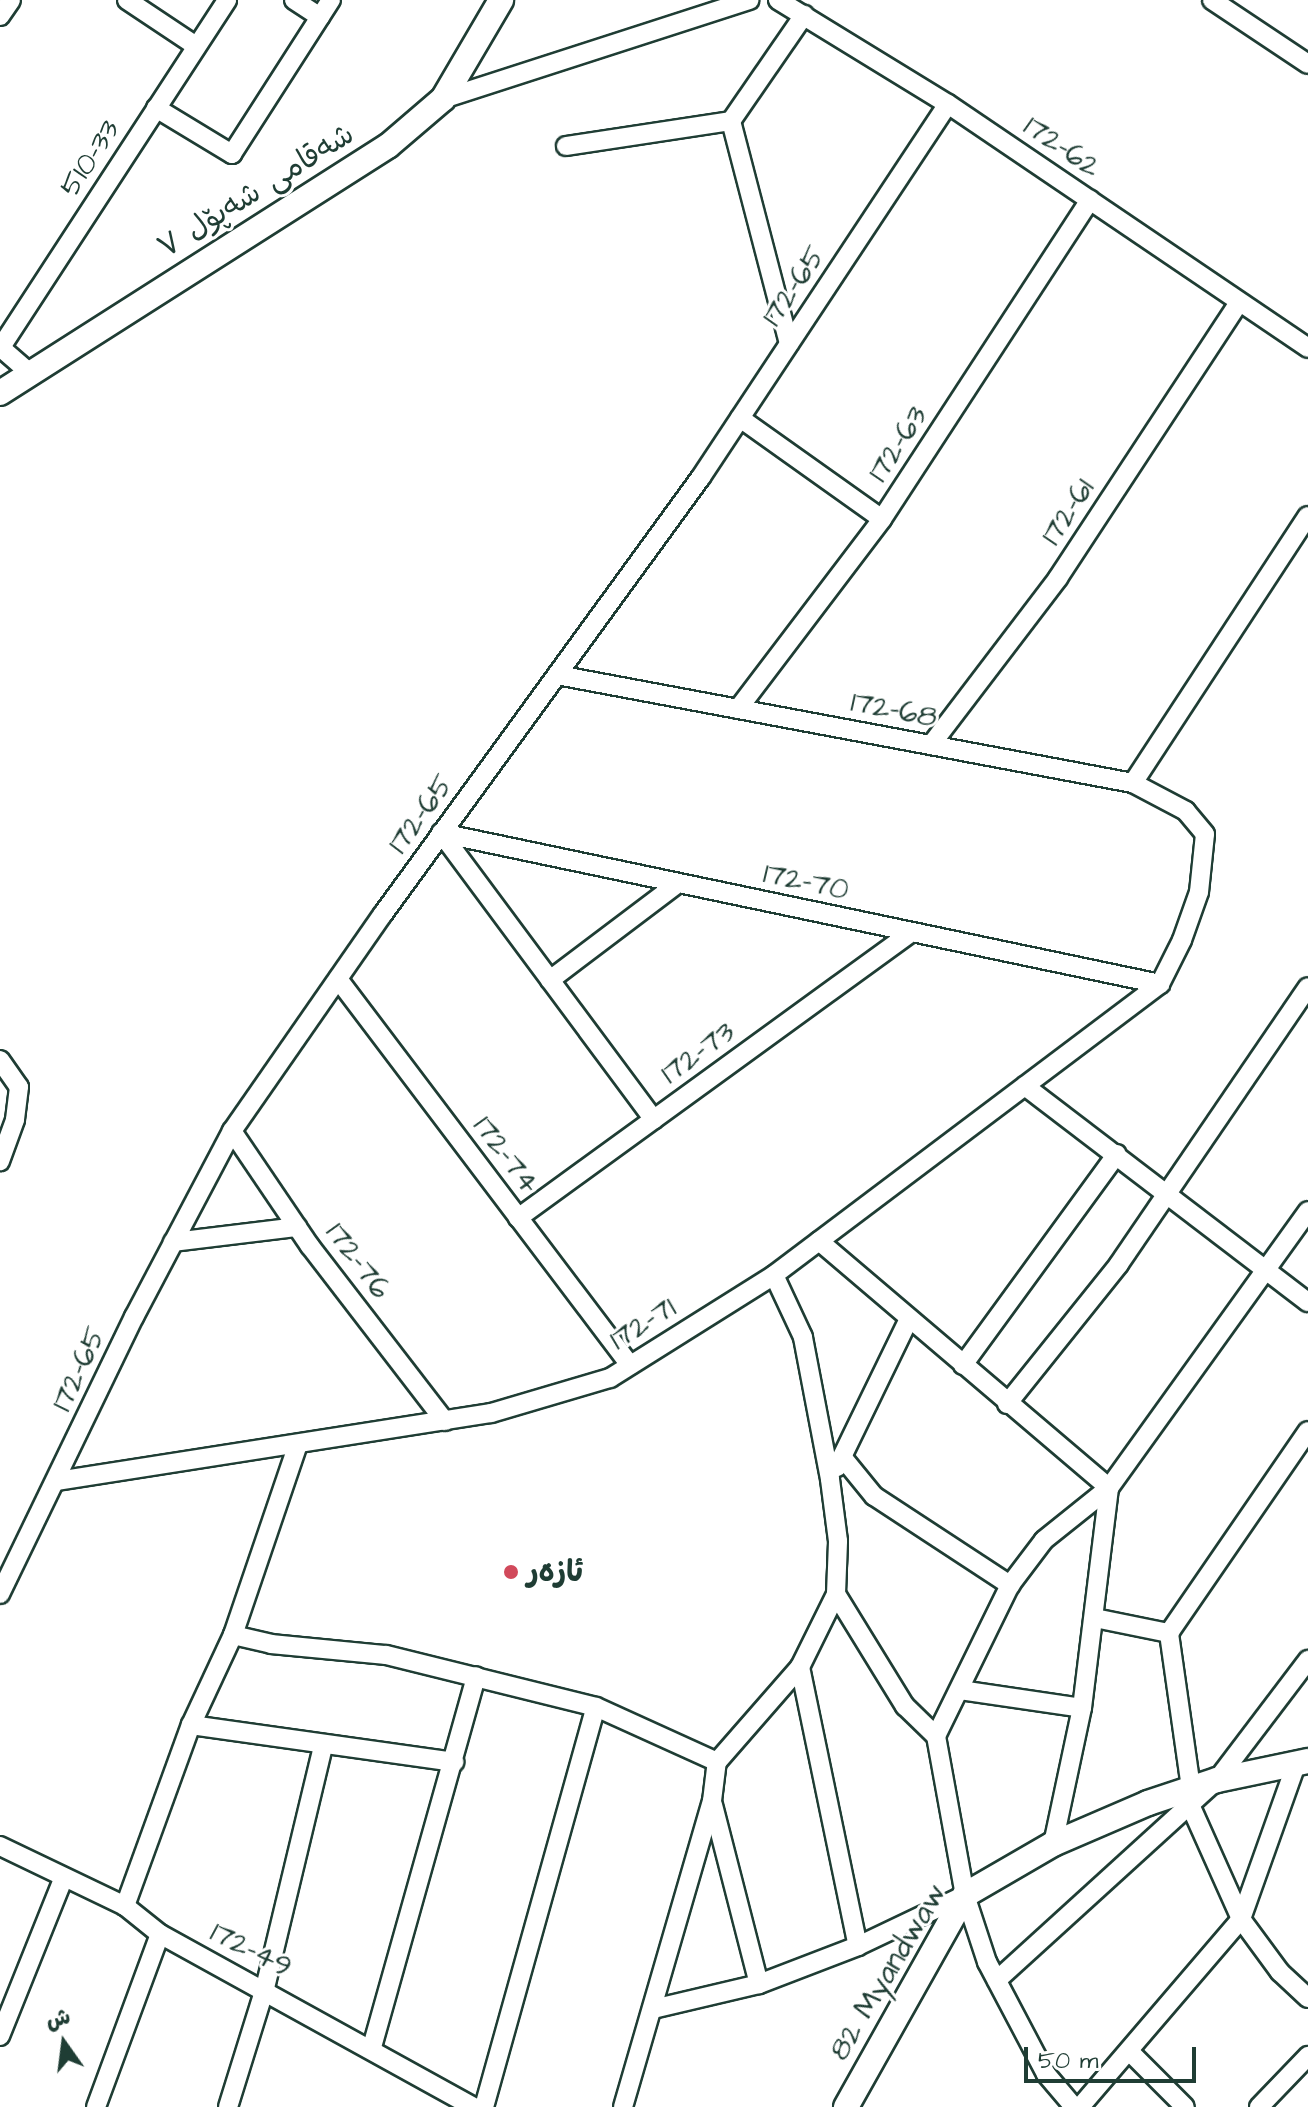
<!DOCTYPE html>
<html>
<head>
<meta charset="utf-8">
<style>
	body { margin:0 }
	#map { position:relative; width:1308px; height:2107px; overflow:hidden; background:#fff; font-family:"Architects Daughter","Playpen Sans Arabic",sans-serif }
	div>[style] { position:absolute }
	.roads { filter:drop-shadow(2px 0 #1f3d34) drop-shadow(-2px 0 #1f3d34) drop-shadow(0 2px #1f3d34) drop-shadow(0 -2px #1f3d34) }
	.minor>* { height:18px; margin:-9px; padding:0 9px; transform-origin:9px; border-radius:9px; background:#fff }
	.tertiary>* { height:24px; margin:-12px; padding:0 12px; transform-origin:12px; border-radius:12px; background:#fff }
	.dots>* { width:22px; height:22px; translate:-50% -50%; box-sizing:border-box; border:4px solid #fff; border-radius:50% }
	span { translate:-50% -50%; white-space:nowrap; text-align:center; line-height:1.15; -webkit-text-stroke:6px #fff; paint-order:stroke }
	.street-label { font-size:30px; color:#1f3d34 }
	.poi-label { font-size:30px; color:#1f3d34; font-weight:700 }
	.left { translate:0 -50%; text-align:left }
	.north { position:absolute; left:24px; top:2003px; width:80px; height:80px; -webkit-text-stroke:6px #fff; paint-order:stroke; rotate:346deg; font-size:22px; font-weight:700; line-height:32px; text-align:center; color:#1f3d34 }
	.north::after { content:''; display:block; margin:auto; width:28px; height:36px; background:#1f3d34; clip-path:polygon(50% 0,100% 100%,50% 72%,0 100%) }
	.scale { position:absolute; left:1024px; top:2047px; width:172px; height:36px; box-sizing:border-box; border:4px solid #1f3d34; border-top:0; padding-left:10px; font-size:24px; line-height:28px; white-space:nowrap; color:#1f3d34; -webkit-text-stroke:6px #fff; paint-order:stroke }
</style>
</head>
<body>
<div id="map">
	<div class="roads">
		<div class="minor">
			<i style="left:127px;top:0;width:83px;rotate:33.7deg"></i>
			<i style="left:294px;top:0;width:31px;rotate:33deg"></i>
			<i style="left:778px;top:0;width:199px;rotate:31.5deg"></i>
			<i style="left:948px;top:104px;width:435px;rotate:34.1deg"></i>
			<i style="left:1212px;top:0;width:115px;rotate:33.7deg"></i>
			<i style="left:0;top:16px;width:19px;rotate:-55deg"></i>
			<i style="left:443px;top:99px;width:322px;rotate:-17.9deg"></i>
			<i style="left:156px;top:108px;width:89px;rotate:31.2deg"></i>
			<i style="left:232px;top:154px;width:183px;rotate:-57.3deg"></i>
			<i style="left:731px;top:121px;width:230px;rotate:75.4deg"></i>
			<i style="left:566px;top:146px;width:167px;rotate:-8.6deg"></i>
			<i style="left:731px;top:121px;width:129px;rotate:-55.4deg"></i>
			<i style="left:0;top:347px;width:37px;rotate:41deg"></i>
			<i style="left:1px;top:347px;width:414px;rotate:-56.9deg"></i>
			<i style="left:740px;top:418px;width:174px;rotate:35.4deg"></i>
			<i style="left:738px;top:709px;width:238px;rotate:-52.8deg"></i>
			<i style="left:882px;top:519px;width:381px;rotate:-56.9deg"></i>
			<i style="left:931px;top:745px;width:210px;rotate:-52.7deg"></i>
			<i style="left:1058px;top:578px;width:330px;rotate:-56.7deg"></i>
			<i style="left:1133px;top:783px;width:319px;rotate:-56.8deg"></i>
			<i style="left:441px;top:833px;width:735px;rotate:11.86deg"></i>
			<i style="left:441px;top:833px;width:357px;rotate:53.4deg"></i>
			<i style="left:338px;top:979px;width:484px;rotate:52.9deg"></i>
			<i style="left:550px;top:980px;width:159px;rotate:-37.1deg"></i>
			<i style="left:0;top:1060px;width:33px;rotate:55deg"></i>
			<i style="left:19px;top:1087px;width:33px;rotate:97deg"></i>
			<i style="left:15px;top:1120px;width:44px;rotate:110.1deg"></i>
			<i style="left:1025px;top:1086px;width:356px;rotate:37.4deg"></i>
			<i style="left:232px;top:1131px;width:139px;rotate:55.9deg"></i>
			<i style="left:310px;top:1246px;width:221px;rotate:52.4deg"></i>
			<i style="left:518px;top:1218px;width:485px;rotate:-36deg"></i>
			<i style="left:819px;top:1241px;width:381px;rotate:40.4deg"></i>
			<i style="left:173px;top:1242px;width:125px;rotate:-6.9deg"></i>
			<i style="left:963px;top:1365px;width:261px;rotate:-53.9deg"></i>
			<i style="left:1007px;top:1404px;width:179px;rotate:-51.3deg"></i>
			<i style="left:1119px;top:1264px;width:335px;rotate:-55.7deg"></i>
			<i style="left:843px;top:1458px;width:49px;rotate:50.8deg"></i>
			<i style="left:874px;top:1496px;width:163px;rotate:33.2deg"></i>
			<i style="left:837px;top:1467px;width:165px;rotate:-64.1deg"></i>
			<i style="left:57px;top:1481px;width:439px;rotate:-8.9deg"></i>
			<i style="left:491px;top:1413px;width:124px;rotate:-16.4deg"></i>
			<i style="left:610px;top:1378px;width:194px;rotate:-32.1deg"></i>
			<i style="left:774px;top:1275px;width:483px;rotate:-37deg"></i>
			<i style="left:1160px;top:984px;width:49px;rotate:-63.4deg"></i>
			<i style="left:1182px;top:940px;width:51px;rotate:-70.5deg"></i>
			<i style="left:1199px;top:892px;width:58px;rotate:-84.1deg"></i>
			<i style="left:1205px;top:834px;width:30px;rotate:-130deg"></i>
			<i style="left:1186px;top:811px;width:60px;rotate:-152.2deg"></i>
			<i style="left:1133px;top:783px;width:586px;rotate:-169.38deg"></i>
			<i style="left:0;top:1594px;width:308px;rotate:-64.2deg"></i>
			<i style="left:134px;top:1317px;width:210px;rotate:-62.2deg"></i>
			<i style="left:232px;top:1131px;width:264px;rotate:-55.2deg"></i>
			<i style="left:383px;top:914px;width:540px;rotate:-53.96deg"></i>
			<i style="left:701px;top:477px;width:447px;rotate:-56.5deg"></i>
			<i style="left:836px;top:1594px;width:132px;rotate:58.4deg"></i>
			<i style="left:905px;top:1706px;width:43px;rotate:44.1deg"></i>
			<i style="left:936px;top:1736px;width:162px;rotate:79.7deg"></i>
			<i style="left:965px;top:1895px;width:71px;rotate:71.8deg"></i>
			<i style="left:987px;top:1962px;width:127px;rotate:62.2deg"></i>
			<i style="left:1046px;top:2074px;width:43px;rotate:49.7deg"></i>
			<i style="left:1095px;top:1618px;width:76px;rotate:11.5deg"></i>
			<i style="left:233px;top:1635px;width:39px;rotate:13deg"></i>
			<i style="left:271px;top:1644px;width:116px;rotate:5.5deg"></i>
			<i style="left:386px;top:1655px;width:216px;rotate:13.9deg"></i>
			<i style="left:596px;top:1707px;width:133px;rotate:24.4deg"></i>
			<i style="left:800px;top:1667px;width:285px;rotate:78.3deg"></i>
			<i style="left:960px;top:1690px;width:123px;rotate:8.4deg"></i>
			<i style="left:191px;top:1725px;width:266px;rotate:8deg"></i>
			<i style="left:936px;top:1736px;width:168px;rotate:-63.9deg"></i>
			<i style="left:1010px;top:1585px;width:56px;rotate:-52.9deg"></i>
			<i style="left:1044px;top:1540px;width:83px;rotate:-38.7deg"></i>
			<i style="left:1109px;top:1488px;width:341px;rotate:-54.3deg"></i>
			<i style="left:1191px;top:1788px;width:157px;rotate:-98.1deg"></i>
			<i style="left:1169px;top:1633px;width:245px;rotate:-55.5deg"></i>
			<i style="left:713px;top:1805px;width:185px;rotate:75.6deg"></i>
			<i style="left:1191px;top:1807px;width:123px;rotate:65.9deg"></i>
			<i style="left:1241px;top:1919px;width:66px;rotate:53.7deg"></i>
			<i style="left:1280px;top:1972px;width:38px;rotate:43deg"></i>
			<i style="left:1053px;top:1844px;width:139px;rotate:-78deg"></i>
			<i style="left:1082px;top:1708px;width:222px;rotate:-83deg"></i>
			<i style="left:0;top:1846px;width:139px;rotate:25.6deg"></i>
			<i style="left:125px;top:1906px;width:45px;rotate:38.7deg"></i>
			<i style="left:160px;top:1934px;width:359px;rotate:28.9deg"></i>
			<i style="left:125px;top:1906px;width:193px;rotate:-70deg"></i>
			<i style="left:191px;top:1725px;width:99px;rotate:-65deg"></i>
			<i style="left:233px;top:1635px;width:199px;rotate:-71.2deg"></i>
			<i style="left:997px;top:1980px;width:297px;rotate:-42.3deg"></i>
			<i style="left:1217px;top:1780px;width:151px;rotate:-52.8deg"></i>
			<i style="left:653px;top:2009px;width:109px;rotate:-13.3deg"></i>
			<i style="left:759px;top:1984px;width:106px;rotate:-21deg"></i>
			<i style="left:858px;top:1946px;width:119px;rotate:-25.5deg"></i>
			<i style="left:0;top:2036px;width:171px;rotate:-68.1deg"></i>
			<i style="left:372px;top:2047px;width:385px;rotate:-74.3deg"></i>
			<i style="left:1131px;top:2053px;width:76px;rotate:45deg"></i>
			<i style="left:96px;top:2107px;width:184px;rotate:-69.7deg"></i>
			<i style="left:228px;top:2107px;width:125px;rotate:-72.7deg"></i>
			<i style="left:265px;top:1988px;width:249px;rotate:-76.5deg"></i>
			<i style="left:484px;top:2107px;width:415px;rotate:-74.4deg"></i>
			<i style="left:623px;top:2107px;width:319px;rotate:-73.8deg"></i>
			<i style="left:712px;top:1801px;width:39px;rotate:-83deg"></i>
			<i style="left:717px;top:1762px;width:126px;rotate:-48.9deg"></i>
			<i style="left:800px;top:1667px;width:81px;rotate:-63.7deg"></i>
			<i style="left:836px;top:1594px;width:53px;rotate:-87.8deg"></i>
			<i style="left:838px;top:1541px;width:63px;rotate:-97.4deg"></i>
			<i style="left:830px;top:1479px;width:145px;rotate:-100.8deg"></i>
			<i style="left:803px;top:1337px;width:68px;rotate:-115.1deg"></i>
			<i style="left:1080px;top:2107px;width:248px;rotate:-49.4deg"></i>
			<i style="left:1241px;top:1919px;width:167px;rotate:-70.4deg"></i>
			<i style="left:1259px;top:2107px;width:71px;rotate:-46.1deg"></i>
		</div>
		<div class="tertiary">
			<i style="left:0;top:393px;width:460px;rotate:-32.5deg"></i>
			<i style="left:388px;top:146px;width:72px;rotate:-40.5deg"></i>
			<i style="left:443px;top:99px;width:115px;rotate:-59.6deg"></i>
			<i style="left:846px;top:2107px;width:243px;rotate:-60.7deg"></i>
			<i style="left:965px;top:1895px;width:102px;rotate:-30.1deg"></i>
			<i style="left:1053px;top:1844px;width:103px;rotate:-23.3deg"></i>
			<i style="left:1148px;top:1803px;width:73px;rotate:-18.4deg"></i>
			<i style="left:1217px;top:1780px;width:93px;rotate:-11.8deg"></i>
		</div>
	</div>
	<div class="dots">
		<i style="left:511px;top:1572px;background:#d1495b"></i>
	</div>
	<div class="street-label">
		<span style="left:1062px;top:147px;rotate:34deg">172-62</span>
		<span style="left:90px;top:158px;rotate:-57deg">510-33</span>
		<span style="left:256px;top:191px;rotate:-32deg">شەقامی شەپۆل ٧</span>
		<span style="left:794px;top:286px;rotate:-56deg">172-65</span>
		<span style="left:898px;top:444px;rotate:-57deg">172-63</span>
		<span style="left:1068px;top:512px;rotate:-57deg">172-61</span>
		<span style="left:894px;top:710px;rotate:11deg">172-68</span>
		<span style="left:421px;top:814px;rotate:-54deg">172-65</span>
		<span style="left:806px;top:882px;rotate:12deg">172-70</span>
		<span style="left:698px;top:1053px;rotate:-36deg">172-73</span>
		<span style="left:506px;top:1155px;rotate:53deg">172-74</span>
		<span style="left:358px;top:1261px;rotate:53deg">172-76</span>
		<span style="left:643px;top:1324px;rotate:-32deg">172-71</span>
		<span style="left:79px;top:1369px;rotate:-65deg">172-65</span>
		<span style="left:251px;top:1950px;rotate:27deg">172-49</span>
		<span style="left:888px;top:1972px;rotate:-59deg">82 Myandwaw</span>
	</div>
	<div class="poi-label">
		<span class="left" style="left:527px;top:1572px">ئازەر</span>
	</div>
	<div class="north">ش</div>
	<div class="scale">50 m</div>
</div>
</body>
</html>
